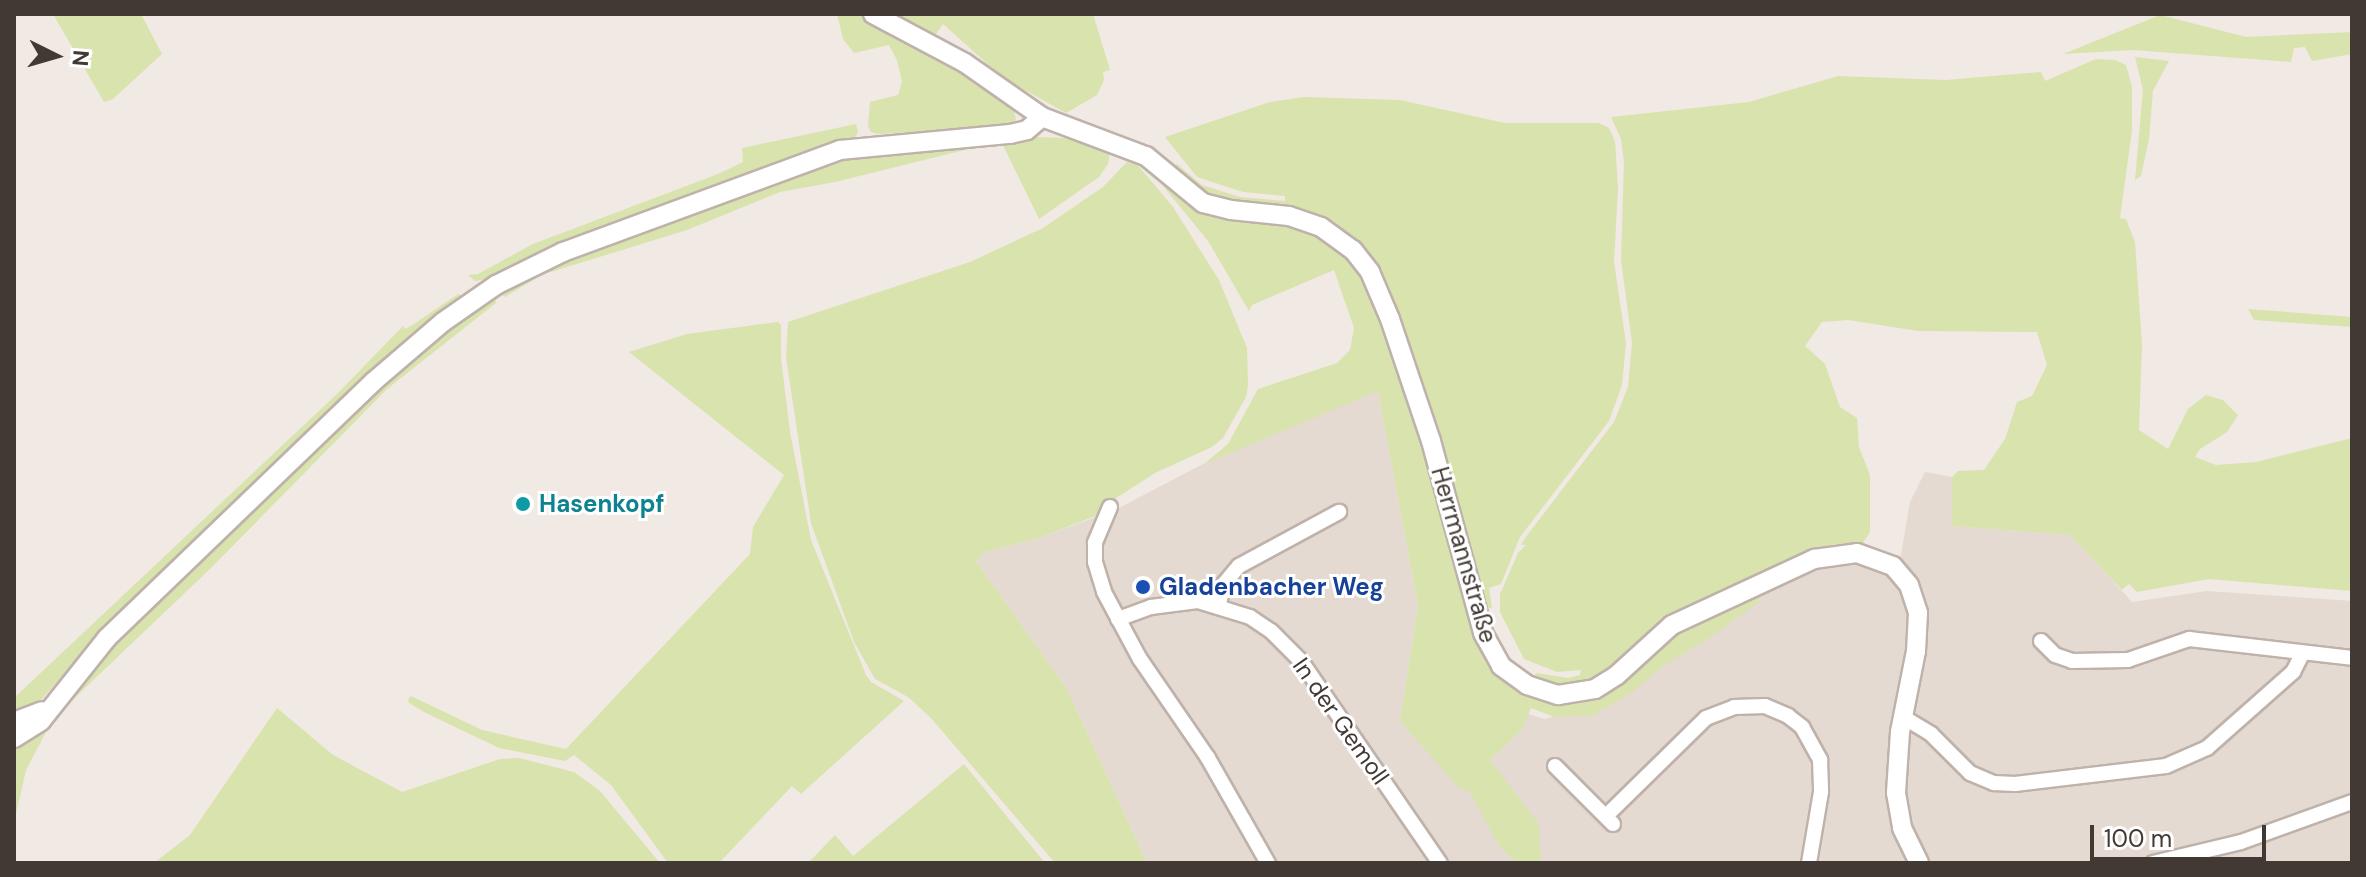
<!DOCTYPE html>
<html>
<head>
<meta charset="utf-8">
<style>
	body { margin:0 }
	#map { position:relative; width:2366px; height:877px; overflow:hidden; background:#f1e9e4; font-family:"DM Sans",sans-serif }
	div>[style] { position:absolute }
	.residential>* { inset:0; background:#e4dad2 }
	.green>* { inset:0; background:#d9e3ae }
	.roads { filter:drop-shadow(2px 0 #beb2aa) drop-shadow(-2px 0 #beb2aa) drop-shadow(0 2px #beb2aa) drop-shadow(0 -2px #beb2aa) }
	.minor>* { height:14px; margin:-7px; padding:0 7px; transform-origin:7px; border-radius:7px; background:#fff }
	.tertiary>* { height:18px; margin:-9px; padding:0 9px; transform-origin:9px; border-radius:9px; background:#fff }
	.dots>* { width:22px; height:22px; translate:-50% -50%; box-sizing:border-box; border:4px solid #fff; border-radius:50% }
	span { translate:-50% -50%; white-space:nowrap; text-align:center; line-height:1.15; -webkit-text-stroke:6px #fff; paint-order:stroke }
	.culture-label { font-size:24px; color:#0d838f; font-weight:700 }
	.left { translate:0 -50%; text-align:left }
	.street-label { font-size:24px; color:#423934 }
	.transit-label { font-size:24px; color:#164399; font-weight:700 }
	.frame { position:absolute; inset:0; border:16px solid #423934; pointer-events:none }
	.north { position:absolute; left:16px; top:16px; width:80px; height:80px; -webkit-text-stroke:6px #fff; paint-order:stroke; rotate:95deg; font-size:22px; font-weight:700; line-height:32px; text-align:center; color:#423934 }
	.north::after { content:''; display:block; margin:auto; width:28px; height:36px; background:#423934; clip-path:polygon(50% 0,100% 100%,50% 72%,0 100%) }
	.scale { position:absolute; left:2090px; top:825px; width:176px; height:36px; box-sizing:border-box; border:4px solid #423934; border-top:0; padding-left:10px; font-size:24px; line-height:28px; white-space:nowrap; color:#423934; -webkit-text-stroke:6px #fff; paint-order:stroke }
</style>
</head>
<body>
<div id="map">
	<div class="residential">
		<i style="clip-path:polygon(1378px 390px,1418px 605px,1400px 721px,1523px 728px,1528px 714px,1545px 719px,1558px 715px,1592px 716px,1739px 604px,1830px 565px,1900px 561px,1910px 502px,1925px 472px,1952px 477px,1953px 526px,2071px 535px,2132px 602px,2207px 591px,2352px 601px,2352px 863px,1147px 863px,1067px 689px,976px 561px,985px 552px,1039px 538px,1115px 510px,1201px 465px)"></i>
	</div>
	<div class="green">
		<i style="clip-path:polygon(53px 14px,141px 14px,162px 54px,113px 99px,104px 102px)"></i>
		<i style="clip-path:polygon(837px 14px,1093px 14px,1110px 70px,1103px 72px,1104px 80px,1097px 95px,1066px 113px,1002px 77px,943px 24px,934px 37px,966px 74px,1014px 110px,1016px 120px,1007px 126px,879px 134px,871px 132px,868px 126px,870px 102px,898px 95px,902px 82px,897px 60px,889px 45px,854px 53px,843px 39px)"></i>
		<i style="clip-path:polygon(2160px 15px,2246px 37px,2352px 32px,2352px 54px,2312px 61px,2305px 47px,2294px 48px,2291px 62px,2133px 50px,2063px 54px)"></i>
		<i style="clip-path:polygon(2135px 57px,2169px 61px,2153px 91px,2149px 139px,2141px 176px,2135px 180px,2143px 90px)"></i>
		<i style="clip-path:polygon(2096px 59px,2115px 60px,2126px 65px,2132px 87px,2132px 130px,2120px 218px,2126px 219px,2135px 242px,2142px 345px,2139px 430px,2168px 449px,2188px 409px,2206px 395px,2223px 400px,2238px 415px,2227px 432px,2200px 449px,2195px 457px,2216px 465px,2256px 462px,2352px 438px,2352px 591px,2209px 579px,2137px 592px,2129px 584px,2122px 590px,2070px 535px,1952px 526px,1952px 477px,1958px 471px,1984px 470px,2005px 439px,2017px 402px,2032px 396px,2047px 365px,2037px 332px,1918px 331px,1848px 320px,1822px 322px,1805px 346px,1825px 364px,1840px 407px,1857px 418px,1859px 447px,1870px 475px,1870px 532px,1863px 543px,1835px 544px,1811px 551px,1748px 583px,1719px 590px,1712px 602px,1600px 682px,1550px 687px,1533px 681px,1536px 673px,1568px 678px,1580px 675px,1581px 670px,1557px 672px,1524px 659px,1500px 612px,1500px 594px,1518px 553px,1526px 545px,1521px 545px,1525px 538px,1614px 422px,1628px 387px,1632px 343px,1621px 260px,1624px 162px,1621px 139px,1611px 117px,1749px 102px,1838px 76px,1946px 80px,2041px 72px,2045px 81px)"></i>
		<i style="clip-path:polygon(1304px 97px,1400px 100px,1505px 123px,1599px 123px,1609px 128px,1615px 141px,1618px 188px,1614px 262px,1626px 343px,1622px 385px,1609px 421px,1520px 537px,1501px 584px,1489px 588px,1492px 608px,1482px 609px,1439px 439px,1389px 291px,1361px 248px,1207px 198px,1170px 170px,1177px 164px,1202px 185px,1240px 197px,1285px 201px,1285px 196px,1243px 192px,1197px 177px,1165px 137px,1270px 102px)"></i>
		<i style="clip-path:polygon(856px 124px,858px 132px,854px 139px,823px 147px,578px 237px,535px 254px,488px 279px,475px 281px,468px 275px,478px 274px,533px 244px,718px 174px,743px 162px,742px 148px)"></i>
		<i style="clip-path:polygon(1037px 137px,1066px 138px,1110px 151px,1108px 164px,1099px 177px,1039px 219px,1001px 141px,835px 182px,780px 192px,687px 230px,541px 275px,505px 297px,501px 294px,500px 287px,537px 266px,842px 154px)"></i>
		<i style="clip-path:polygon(1127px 162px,1136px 163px,1173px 207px,1219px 280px,1247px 348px,1248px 385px,1246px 397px,1223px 438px,1212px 447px,1155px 473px,1107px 504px,1098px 515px,1039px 538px,985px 552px,976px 561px,1067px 689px,1147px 863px,1055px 863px,931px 718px,908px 697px,875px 679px,854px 642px,811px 523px,786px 357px,788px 322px,970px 262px,1043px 228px,1103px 187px)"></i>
		<i style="clip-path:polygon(1146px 165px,1168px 182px,1292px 224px,1333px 242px,1359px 266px,1375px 292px,1426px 452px,1462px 595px,1496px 671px,1507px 682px,1525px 692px,1556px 701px,1584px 701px,1604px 693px,1658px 644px,1689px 623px,1759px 595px,1759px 602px,1708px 639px,1663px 666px,1633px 692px,1592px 716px,1554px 717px,1531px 708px,1523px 728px,1490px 760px,1539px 824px,1541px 863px,1517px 863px,1500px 847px,1470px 792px,1459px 788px,1400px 721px,1418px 605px,1378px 391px,1204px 464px,1228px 444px,1258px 389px,1337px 363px,1350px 350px,1354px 328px,1334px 270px,1252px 305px,1249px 311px,1208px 241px)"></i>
		<i style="clip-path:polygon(458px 294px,464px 296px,343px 399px,106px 626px,40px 701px,14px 714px,14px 698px,338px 393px,403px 326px,406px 329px,414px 324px)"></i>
		<i style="clip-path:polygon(494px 295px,496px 303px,387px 389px,211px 568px,63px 709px,46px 732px,26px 770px,14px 823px,14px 749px,82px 672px,430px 338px)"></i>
		<i style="clip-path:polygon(2248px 309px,2352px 317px,2352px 327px,2254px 320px)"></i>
		<i style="clip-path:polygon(778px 322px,781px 325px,781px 358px,790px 432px,811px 540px,866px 675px,871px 682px,904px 701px,801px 794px,792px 786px,719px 863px,668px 863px,611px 785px,574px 755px,565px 761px,499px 748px,426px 713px,409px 703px,408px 699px,411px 696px,482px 730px,566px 749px,750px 554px,753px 527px,784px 475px,629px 352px,687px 334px)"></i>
		<i style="clip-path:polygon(277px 708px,333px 755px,402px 792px,500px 759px,519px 758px,574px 772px,600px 791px,660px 863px,154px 863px,190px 835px)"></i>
		<i style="clip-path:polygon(964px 764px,1045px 863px,808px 863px,835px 835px,853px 856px)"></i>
	</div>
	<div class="roads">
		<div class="minor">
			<i style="left:1110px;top:507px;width:39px;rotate:113deg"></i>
			<i style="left:1095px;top:543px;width:19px;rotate:90deg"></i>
			<i style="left:1095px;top:562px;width:31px;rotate:73deg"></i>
			<i style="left:1104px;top:592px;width:76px;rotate:61.8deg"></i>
			<i style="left:1140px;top:659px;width:120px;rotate:55.5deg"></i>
			<i style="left:1208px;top:758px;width:121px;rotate:60.3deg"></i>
			<i style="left:1219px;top:605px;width:20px;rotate:-79deg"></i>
			<i style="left:1223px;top:585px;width:25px;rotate:-50deg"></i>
			<i style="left:1239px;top:566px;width:114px;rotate:-28.4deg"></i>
			<i style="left:1118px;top:619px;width:35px;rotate:-20deg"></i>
			<i style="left:1151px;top:607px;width:47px;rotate:-7.3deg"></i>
			<i style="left:1198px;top:601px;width:54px;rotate:17.1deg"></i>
			<i style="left:1250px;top:617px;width:25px;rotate:34deg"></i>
			<i style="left:1271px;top:631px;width:42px;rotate:45deg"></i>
			<i style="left:1301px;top:661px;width:245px;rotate:55.5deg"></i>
			<i style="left:2041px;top:641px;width:20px;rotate:45deg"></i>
			<i style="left:2055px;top:655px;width:18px;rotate:19deg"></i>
			<i style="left:2072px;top:661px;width:56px;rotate:-1deg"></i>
			<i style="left:2128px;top:660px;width:65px;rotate:-19deg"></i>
			<i style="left:2189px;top:639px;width:164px;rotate:6.6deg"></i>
			<i style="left:1903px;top:717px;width:33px;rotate:31deg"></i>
			<i style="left:1931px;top:734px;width:55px;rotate:45deg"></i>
			<i style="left:1970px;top:773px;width:26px;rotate:23deg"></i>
			<i style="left:1994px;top:783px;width:21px;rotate:3deg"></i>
			<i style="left:2015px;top:784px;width:152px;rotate:-6.8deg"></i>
			<i style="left:2166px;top:766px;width:45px;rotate:-23.7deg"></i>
			<i style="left:2207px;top:748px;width:115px;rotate:-41.5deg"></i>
			<i style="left:2293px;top:672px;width:20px;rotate:-63deg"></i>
			<i style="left:1555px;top:766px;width:82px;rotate:45deg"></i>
			<i style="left:1606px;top:816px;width:140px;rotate:-44.4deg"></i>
			<i style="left:1706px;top:718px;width:30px;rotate:-21deg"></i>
			<i style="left:1734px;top:707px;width:31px;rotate:-2deg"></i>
			<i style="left:1765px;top:706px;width:25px;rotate:23deg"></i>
			<i style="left:1788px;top:716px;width:18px;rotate:38deg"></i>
			<i style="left:1802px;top:727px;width:38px;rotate:61deg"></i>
			<i style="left:1820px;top:760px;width:32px;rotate:88deg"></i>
			<i style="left:1821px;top:792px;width:72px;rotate:99.6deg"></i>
			<i style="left:2153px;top:863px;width:90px;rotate:-13.4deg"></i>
			<i style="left:2241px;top:842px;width:118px;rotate:-19.8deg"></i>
		</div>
		<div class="tertiary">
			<i style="left:873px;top:14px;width:104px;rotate:28deg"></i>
			<i style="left:965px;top:63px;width:94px;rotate:35deg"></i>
			<i style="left:1042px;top:117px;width:111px;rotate:20.6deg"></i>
			<i style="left:1146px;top:156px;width:74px;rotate:39.5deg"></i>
			<i style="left:1203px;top:203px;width:29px;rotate:14deg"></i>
			<i style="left:1231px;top:210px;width:58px;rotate:5.9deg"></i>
			<i style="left:1289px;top:216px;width:34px;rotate:19deg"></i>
			<i style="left:1321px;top:227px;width:39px;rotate:36deg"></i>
			<i style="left:1353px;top:250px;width:28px;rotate:52deg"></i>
			<i style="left:1370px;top:272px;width:51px;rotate:66.9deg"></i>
			<i style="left:1390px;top:319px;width:129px;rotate:71.4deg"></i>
			<i style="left:1431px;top:441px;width:199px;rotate:74.8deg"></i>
			<i style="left:1483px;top:633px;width:38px;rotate:61deg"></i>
			<i style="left:1501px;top:666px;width:32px;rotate:36deg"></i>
			<i style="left:1527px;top:685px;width:33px;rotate:18deg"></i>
			<i style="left:1558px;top:695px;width:37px;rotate:-9deg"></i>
			<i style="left:1595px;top:689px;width:26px;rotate:-32deg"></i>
			<i style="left:1617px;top:675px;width:74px;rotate:-42.3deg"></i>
			<i style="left:1672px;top:625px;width:157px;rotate:-24.9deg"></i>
			<i style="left:1814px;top:559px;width:43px;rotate:-7.9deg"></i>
			<i style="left:1857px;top:553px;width:38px;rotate:20deg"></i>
			<i style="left:1893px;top:566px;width:25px;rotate:50deg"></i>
			<i style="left:1909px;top:585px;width:29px;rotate:72deg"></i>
			<i style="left:1918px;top:613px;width:38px;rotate:93deg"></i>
			<i style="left:1916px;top:651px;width:83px;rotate:101.2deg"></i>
			<i style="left:1900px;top:732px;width:61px;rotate:93.8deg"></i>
			<i style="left:1896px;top:793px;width:36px;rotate:80deg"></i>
			<i style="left:1902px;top:828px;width:39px;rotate:64deg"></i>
			<i style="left:14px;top:722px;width:30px;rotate:-21deg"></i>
			<i style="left:14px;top:738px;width:32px;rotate:-32deg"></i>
			<i style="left:41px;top:721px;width:106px;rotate:-51.5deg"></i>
			<i style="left:107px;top:638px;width:369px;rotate:-43.9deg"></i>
			<i style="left:373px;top:382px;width:92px;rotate:-40.6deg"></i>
			<i style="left:443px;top:322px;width:65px;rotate:-34.9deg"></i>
			<i style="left:496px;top:285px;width:75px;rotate:-26.2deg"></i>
			<i style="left:563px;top:252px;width:295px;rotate:-20.2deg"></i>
			<i style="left:840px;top:150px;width:171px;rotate:-5.4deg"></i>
			<i style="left:1010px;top:134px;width:17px;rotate:-13deg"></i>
			<i style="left:1027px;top:130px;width:20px;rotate:-41deg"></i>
		</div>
	</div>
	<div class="dots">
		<i style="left:523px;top:504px;background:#0f9aa8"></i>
		<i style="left:1143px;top:587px;background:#1a4fb4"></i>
	</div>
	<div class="culture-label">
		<span class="left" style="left:539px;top:504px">Hasenkopf</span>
	</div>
	<div class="street-label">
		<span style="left:1464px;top:555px;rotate:74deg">Herrmannstraße</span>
		<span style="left:1341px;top:721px;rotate:55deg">In der Gemoll</span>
	</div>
	<div class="transit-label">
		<span class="left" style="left:1159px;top:587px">Gladenbacher Weg</span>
	</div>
	<div class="frame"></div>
	<div class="north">N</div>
	<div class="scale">100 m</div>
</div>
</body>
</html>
